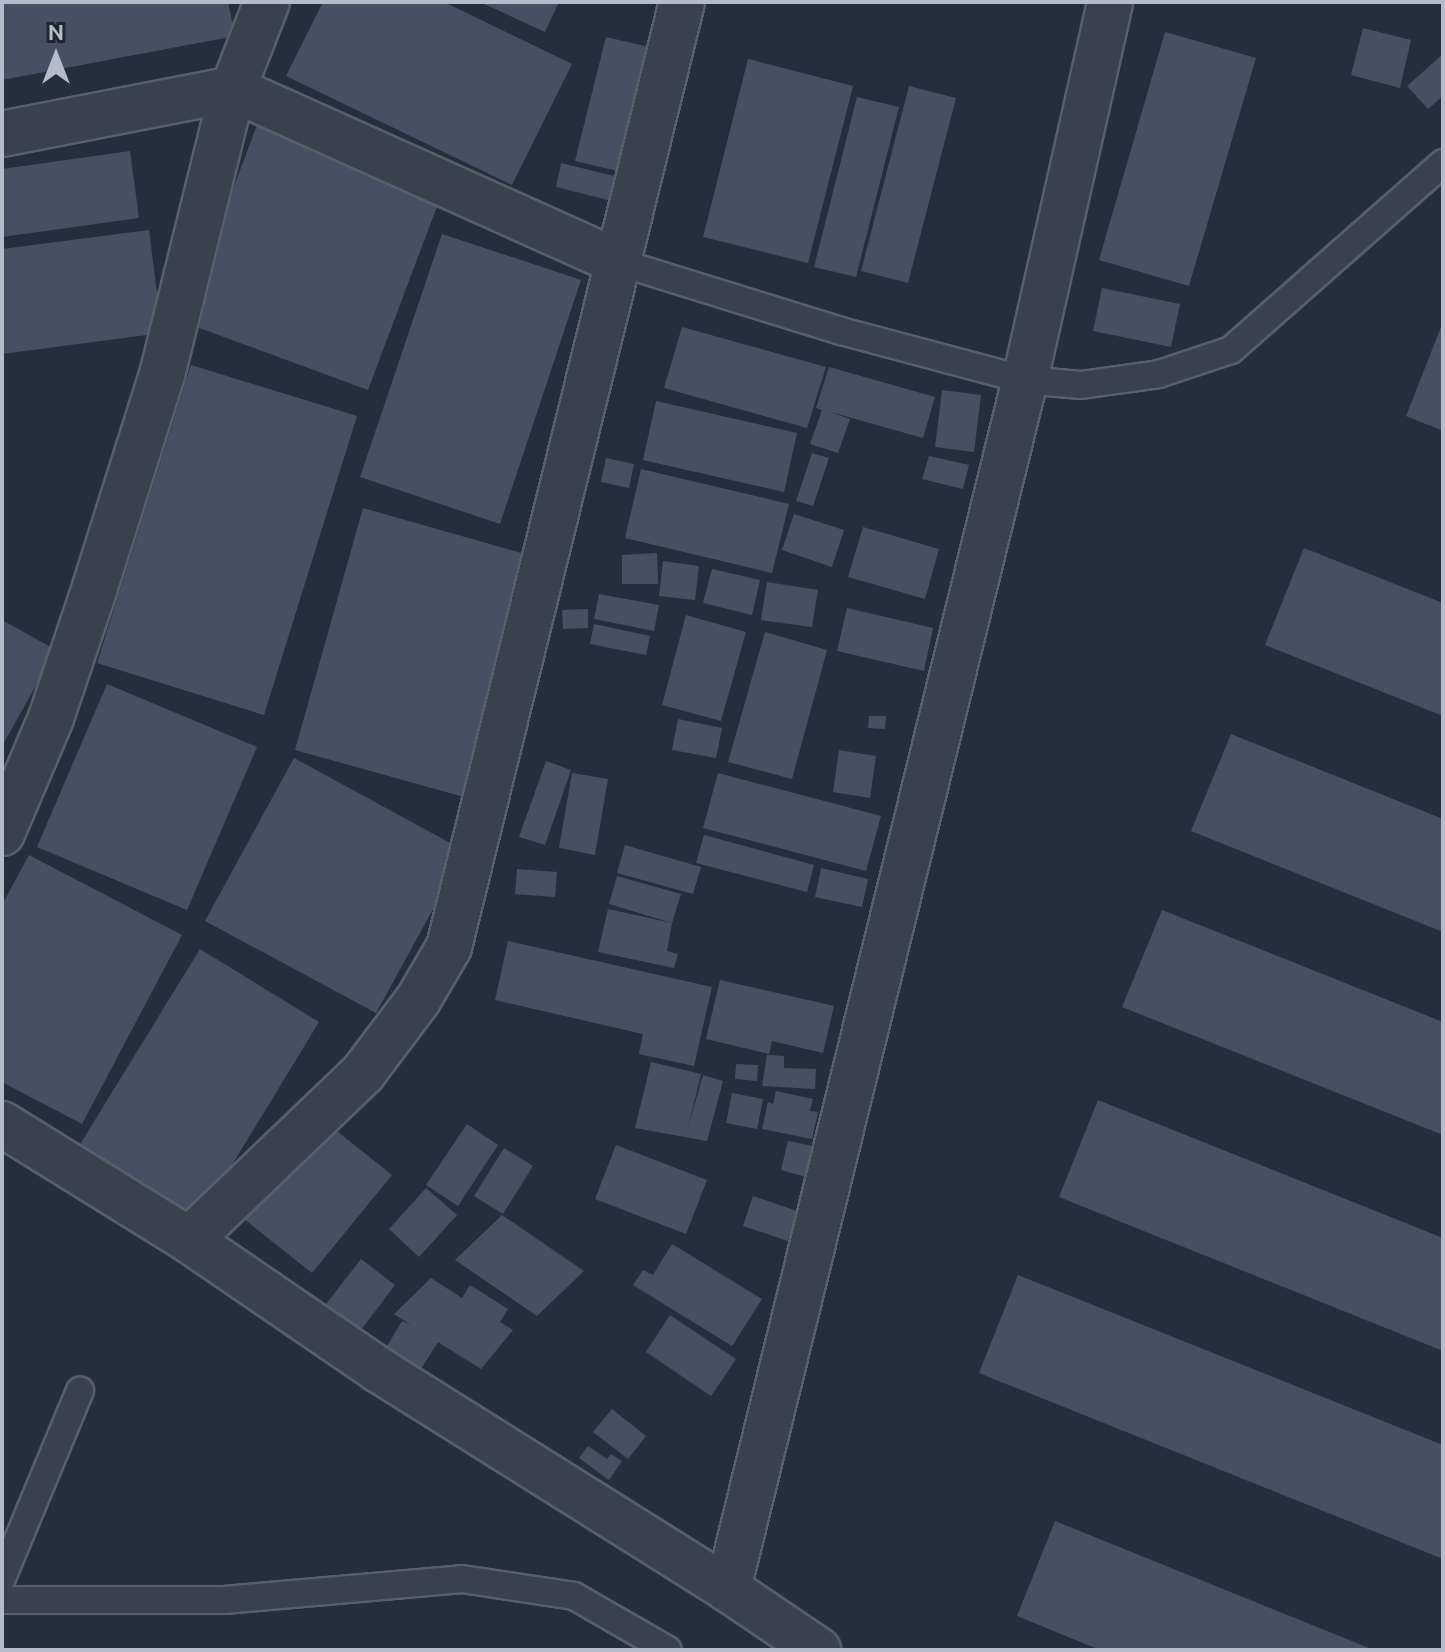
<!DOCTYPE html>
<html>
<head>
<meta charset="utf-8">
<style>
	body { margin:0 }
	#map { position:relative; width:1445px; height:1652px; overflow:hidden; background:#242f3e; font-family:Ubuntu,sans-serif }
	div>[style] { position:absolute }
	.building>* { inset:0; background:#455162 }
	.roads { filter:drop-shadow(2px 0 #565f6c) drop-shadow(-2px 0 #565f6c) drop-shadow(0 2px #565f6c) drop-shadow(0 -2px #565f6c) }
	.service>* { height:26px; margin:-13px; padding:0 13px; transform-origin:13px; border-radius:13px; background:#38414e }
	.minor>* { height:44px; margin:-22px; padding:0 22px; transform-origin:22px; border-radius:22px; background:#38414e }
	span { translate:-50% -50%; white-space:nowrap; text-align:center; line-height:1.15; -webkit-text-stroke:8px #1d2633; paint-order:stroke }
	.frame { position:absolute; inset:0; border:4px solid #b4bcc9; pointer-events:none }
	.north { position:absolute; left:16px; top:16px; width:80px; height:80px; -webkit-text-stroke:6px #1d2633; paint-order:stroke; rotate:0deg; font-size:22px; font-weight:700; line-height:32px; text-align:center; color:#b4bcc9 }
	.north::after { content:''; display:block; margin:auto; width:28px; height:36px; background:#b4bcc9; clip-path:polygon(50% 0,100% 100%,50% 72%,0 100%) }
</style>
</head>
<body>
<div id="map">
	<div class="building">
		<i style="clip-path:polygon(2px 2px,228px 2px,235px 36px,2px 80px)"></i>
		<i style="clip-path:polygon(323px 2px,444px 2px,572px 64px,512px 185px,286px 76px)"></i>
		<i style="clip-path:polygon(480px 2px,559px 2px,545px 32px)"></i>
		<i style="clip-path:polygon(1363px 28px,1411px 40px,1400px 88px,1351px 75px)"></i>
		<i style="clip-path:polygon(1165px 32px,1256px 58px,1189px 286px,1099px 260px)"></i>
		<i style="clip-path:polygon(606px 37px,653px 48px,622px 172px,575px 161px)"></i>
		<i style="clip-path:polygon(1443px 54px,1443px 96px,1428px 109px,1407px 86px)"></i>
		<i style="clip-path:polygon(748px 59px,853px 86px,808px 263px,703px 237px)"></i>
		<i style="clip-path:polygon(909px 86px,956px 98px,908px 283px,861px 271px)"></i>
		<i style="clip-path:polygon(857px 97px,899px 107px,856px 277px,814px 267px)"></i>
		<i style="clip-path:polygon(257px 125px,442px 193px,368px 390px,183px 322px)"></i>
		<i style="clip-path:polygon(130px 151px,139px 218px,2px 237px,2px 169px)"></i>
		<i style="clip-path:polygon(561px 163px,618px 177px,612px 201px,556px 187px)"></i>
		<i style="clip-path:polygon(149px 230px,162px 333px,2px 354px,2px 249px)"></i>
		<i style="clip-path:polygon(442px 234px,581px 280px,500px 524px,360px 477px)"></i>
		<i style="clip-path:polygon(1102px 288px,1180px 304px,1171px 347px,1093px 331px)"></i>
		<i style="clip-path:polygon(1443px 322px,1443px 431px,1406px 416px)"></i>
		<i style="clip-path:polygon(682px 327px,826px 367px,807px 428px,664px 388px)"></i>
		<i style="clip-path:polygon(191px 365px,357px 416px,264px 715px,97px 663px)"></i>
		<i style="clip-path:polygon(829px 367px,935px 397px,923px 438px,827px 411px,850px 419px,838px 453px,810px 444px,822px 410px,816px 408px)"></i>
		<i style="clip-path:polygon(942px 390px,981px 395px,974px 452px,935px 447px)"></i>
		<i style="clip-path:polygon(656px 401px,797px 433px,784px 492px,643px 460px)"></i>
		<i style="clip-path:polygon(812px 453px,829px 458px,813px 506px,796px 501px)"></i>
		<i style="clip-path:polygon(929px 456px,969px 465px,963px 489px,922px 479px)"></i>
		<i style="clip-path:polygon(606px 458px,634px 464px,629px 488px,601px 482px)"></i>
		<i style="clip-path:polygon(641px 469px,789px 504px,772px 573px,625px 538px)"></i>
		<i style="clip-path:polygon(363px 508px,532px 556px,464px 797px,295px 750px)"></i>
		<i style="clip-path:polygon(794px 514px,844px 530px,832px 567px,782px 550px)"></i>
		<i style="clip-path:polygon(863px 527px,939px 549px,925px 599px,848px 577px)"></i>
		<i style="clip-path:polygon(1304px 548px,1443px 603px,1443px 716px,1265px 645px)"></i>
		<i style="clip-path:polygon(657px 553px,658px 584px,622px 584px,622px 555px)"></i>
		<i style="clip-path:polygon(663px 561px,699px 566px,695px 600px,659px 596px)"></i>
		<i style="clip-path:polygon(712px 569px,760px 580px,752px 615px,703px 603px)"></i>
		<i style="clip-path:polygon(767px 582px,818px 590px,812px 627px,761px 620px)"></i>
		<i style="clip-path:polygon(599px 594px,659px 605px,654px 631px,594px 619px)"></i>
		<i style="clip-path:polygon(847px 608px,933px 628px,924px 671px,837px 651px)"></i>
		<i style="clip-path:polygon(588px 609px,588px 628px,563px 629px,562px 610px)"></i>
		<i style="clip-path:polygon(686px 615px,746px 632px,721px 721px,662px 705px)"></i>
		<i style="clip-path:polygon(2px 620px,56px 650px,2px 746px)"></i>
		<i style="clip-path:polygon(594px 624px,650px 636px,646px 655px,590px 644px)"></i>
		<i style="clip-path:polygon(765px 632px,827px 650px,792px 779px,728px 762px)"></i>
		<i style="clip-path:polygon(107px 684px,257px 747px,187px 910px,37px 847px)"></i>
		<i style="clip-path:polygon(869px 716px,886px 716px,885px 729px,868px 728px)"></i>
		<i style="clip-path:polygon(678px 719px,722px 728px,716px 758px,672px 750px)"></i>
		<i style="clip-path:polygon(1231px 734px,1443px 819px,1443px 932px,1191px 831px)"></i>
		<i style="clip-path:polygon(839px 750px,876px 756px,870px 798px,833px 792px)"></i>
		<i style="clip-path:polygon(294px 758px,465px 851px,376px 1013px,205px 921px)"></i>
		<i style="clip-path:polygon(546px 761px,571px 770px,545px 845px,519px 837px)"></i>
		<i style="clip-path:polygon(572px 773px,608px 779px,595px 855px,559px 848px)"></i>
		<i style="clip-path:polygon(718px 773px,881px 816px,866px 871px,703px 828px)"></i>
		<i style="clip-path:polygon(704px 835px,814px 865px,807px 892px,696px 863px)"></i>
		<i style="clip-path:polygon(625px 845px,701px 867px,693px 894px,617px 873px)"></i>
		<i style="clip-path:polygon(29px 855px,182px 935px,82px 1124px,2px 1082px,2px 905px)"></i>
		<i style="clip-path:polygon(821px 868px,868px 879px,862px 907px,815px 897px)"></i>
		<i style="clip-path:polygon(517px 869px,557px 872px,555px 897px,515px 894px)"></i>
		<i style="clip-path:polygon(617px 876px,681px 894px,672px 923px,609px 904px)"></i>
		<i style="clip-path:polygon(608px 909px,672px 923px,667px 951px,678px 954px,674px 968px,598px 952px)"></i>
		<i style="clip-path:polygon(1162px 910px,1443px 1022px,1443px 1135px,1122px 1007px)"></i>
		<i style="clip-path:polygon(508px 941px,712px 987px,694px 1066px,639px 1054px,643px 1034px,495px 1000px)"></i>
		<i style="clip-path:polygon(200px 949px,319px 1022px,199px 1219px,79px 1146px)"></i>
		<i style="clip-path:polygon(720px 980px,834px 1006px,823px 1053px,772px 1041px,769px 1054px,706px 1039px)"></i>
		<i style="clip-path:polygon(767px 1055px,784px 1056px,784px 1068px,816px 1069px,815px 1089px,762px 1086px)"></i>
		<i style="clip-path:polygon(651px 1062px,701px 1074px,688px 1128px,703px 1075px,723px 1081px,707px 1141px,635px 1128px)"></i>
		<i style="clip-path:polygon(736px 1064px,758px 1065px,757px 1081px,735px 1079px)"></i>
		<i style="clip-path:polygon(776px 1091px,813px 1099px,810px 1111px,818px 1112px,812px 1139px,762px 1129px,768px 1102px,773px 1104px)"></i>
		<i style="clip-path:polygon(732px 1093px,763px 1099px,757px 1129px,726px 1123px)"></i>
		<i style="clip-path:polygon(1098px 1100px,1443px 1238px,1443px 1351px,1059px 1197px)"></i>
		<i style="clip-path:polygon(323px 1120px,392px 1175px,312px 1273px,244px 1219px)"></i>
		<i style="clip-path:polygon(467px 1124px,498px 1145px,458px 1206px,426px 1185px)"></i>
		<i style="clip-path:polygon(788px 1141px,813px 1146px,806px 1177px,781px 1170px)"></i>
		<i style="clip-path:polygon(616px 1145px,707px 1180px,686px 1234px,595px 1199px)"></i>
		<i style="clip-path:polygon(504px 1148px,533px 1166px,503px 1214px,474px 1196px)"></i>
		<i style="clip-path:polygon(426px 1188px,457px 1215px,419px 1257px,389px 1229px)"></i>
		<i style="clip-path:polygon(753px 1196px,797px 1211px,788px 1241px,743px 1226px)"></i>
		<i style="clip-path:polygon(502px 1215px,584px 1271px,537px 1316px,455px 1260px)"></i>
		<i style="clip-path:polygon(672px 1244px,762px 1299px,732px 1346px,633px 1285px,643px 1270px,653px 1275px)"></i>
		<i style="clip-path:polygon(361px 1259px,395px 1285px,361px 1330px,326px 1304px)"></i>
		<i style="clip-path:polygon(1018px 1275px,1443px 1445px,1443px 1559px,979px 1373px)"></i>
		<i style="clip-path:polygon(431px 1278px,462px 1298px,470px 1285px,508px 1309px,500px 1322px,513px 1330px,481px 1369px,438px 1342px,419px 1372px,384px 1351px,402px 1321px,411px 1325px,394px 1314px)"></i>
		<i style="clip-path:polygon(670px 1315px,736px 1359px,711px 1396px,646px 1352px)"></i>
		<i style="clip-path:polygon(612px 1409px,646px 1436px,628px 1459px,593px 1432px)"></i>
		<i style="clip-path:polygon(588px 1446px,607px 1459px,611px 1454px,622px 1461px,609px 1480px,579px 1458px)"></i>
		<i style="clip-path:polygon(1055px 1521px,1374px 1650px,1100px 1650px,1017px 1616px)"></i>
	</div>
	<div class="roads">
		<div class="service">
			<i style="left:618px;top:262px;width:233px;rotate:17.2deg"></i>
			<i style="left:841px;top:331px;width:190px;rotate:14.9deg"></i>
			<i style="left:1025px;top:380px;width:56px;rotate:5.1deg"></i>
			<i style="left:1081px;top:385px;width:79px;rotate:-8deg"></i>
			<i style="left:1159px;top:374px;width:76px;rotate:-18.4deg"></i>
			<i style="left:1231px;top:350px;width:283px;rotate:-41.4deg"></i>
			<i style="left:2px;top:1578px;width:203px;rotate:-67.4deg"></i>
			<i style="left:2px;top:1600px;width:222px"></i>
			<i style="left:224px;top:1600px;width:239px;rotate:-5deg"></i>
			<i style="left:462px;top:1579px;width:113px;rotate:8.6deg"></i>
			<i style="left:574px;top:1596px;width:108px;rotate:29.9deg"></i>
		</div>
		<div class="minor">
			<i style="left:2px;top:134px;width:235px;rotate:-11deg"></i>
			<i style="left:233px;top:89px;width:422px;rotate:24.2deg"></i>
			<i style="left:2px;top:833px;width:125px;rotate:-66.9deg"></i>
			<i style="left:51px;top:718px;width:138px;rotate:-71.4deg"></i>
			<i style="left:95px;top:587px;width:222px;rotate:-72.5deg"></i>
			<i style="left:162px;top:375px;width:295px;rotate:-76.1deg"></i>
			<i style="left:233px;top:89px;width:93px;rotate:-68.7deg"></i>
			<i style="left:2px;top:1124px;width:220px;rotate:31.8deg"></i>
			<i style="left:189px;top:1240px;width:230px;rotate:34.4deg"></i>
			<i style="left:379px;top:1370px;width:412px;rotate:32.1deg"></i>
			<i style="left:728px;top:1589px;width:109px;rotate:34.1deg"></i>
			<i style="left:189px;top:1240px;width:241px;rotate:-43.8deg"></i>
			<i style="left:363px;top:1073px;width:91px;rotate:-53deg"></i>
			<i style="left:418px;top:1000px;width:61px;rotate:-59.7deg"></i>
			<i style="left:449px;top:947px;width:973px;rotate:-76.15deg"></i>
			<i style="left:728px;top:1589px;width:1245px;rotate:-76.2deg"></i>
			<i style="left:1025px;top:380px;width:387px;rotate:-77.3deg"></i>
		</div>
	</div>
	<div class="frame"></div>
	<div class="north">N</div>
</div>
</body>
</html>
